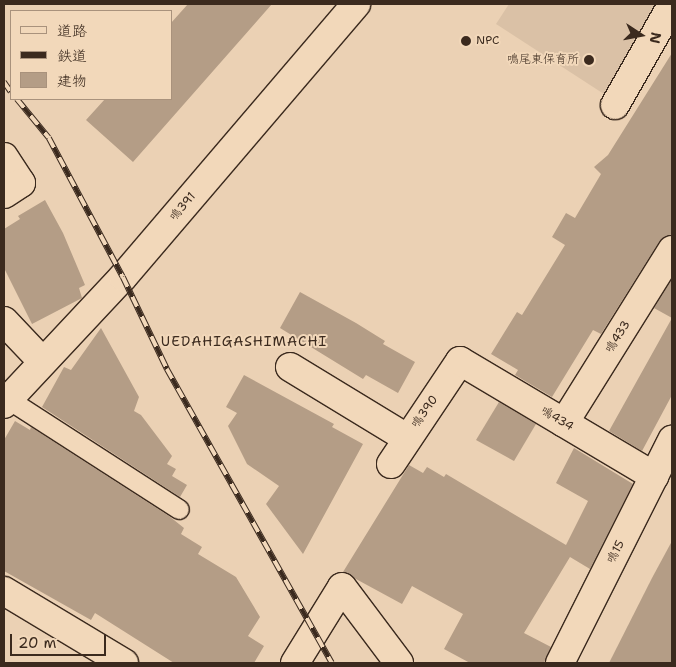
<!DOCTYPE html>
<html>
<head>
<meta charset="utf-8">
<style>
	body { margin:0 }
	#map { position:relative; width:676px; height:667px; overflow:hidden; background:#ebd1b4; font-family:"Shantell Sans","Klee One",sans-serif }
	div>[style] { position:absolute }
	.built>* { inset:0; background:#dac1a6 }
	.building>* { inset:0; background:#b49d86 }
	.roads { filter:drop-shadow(1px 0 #3b2a1e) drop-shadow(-1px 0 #3b2a1e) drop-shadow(0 1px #3b2a1e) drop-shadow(0 -1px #3b2a1e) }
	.lane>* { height:19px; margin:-9.5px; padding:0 9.5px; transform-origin:9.5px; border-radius:9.5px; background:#f2d8ba }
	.street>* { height:28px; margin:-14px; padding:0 14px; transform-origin:14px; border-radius:14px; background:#f2d8ba }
	.rail>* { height:5.5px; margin-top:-2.75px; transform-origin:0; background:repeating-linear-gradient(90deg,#f2d8ba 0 11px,#3b2a1e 0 22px); box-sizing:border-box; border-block:1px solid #3b2a1e }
	.dots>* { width:14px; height:14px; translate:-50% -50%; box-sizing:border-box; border:2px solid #f2d8ba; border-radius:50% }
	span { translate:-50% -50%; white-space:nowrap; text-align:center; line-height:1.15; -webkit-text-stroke:4px #f2d8ba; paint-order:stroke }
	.poi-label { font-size:12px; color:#3b2a1e }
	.left { translate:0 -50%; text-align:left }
	.right { translate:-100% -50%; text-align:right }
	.street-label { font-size:12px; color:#3b2a1e }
	.neighbourhood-label { font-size:14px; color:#3b2a1e; letter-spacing:1px }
	.frame { position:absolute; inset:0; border:5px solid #3b2a1e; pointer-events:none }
	.legend { position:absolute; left:10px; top:10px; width:162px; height:90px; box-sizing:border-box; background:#f2d8ba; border:1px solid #a9927c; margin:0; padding:6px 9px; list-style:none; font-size:15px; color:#3b2a1e }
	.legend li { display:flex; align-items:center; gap:10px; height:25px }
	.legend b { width:25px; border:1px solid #a9927c }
	.north { position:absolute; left:616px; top:10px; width:50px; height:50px; -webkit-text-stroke:4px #f2d8ba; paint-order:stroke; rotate:101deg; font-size:14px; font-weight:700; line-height:20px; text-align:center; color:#3b2a1e }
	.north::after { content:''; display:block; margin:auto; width:18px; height:22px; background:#3b2a1e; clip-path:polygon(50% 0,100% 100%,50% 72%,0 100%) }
	.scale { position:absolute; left:10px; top:634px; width:96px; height:22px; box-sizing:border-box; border:2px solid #3b2a1e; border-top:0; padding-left:6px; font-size:15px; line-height:18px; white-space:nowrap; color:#3b2a1e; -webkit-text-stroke:4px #f2d8ba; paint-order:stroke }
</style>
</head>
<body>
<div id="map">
	<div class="built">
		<i style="clip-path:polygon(509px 4px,660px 4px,607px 96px,496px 24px)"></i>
	</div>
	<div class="building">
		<i style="clip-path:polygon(188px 4px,272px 4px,133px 162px,86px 120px,105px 99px,171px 99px,171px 23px)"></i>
		<i style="clip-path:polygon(672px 53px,672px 234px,659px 242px,601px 334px,593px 330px,552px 397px,515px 375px,518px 370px,491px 354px,517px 312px,522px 315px,565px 245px,552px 237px,566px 213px,575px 218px,601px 174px,594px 167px,608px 155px)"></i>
		<i style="clip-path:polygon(45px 200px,63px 233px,85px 285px,79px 288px,82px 298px,32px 324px,4px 268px,4px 229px,20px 219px,18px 216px)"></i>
		<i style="clip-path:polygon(672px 279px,672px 395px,642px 451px,609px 431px,672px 318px,654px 308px)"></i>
		<i style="clip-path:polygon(300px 292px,356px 323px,385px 341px,383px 344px,415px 362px,398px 393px,366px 375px,363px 379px,280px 328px)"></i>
		<i style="clip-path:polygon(101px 328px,139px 397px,134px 411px,141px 415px,172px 456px,167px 464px,176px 469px,172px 476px,187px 485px,180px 497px,42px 407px,64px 367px,71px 370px)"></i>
		<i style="clip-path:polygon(244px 375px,334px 424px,332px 427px,363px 444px,303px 554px,266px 504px,279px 486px,247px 464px,228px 426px,237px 413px,226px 407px)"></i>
		<i style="clip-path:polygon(499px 402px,536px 424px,514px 461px,476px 440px)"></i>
		<i style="clip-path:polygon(15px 421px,30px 430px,31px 427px,169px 516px,184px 528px,181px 534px,202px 547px,198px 554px,236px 577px,260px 617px,248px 636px,264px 646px,254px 663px,174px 663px,95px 613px,91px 620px,4px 571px,4px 440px)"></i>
		<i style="clip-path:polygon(574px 448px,633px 484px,590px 569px,570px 557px,524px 633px,551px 647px,544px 663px,470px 663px,444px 649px,463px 614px,412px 586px,402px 604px,343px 572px,409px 465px,423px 473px,427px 467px,444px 477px,446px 474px,566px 545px,588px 501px,556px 483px)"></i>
		<i style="clip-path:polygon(672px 541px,672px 663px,609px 663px,652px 578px)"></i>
	</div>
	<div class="roads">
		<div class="lane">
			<i style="left:8px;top:399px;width:203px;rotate:32.8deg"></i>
		</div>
		<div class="street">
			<i style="left:615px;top:105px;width:115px;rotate:-60.3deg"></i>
			<i style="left:4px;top:157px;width:31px;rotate:57deg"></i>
			<i style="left:21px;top:183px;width:20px;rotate:147deg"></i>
			<i style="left:4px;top:321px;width:55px;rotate:46.5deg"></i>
			<i style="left:290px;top:367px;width:137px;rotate:31.3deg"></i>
			<i style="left:4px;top:404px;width:174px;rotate:-46.9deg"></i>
			<i style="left:123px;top:277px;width:359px;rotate:-49.5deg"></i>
			<i style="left:564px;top:423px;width:204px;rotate:-58deg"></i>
			<i style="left:391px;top:464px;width:124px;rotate:-56.2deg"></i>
			<i style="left:460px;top:361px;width:226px;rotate:30.7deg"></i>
			<i style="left:4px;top:591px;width:140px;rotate:31deg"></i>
			<i style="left:295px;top:663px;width:89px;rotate:-58.3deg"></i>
			<i style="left:342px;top:587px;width:95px;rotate:53.1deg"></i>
			<i style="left:560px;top:663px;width:250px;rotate:-63.3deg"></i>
		</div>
	</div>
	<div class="rail">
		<i style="left:4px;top:82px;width:12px;rotate:55deg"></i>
		<i style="left:17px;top:99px;width:50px;rotate:50.6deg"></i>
		<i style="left:49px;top:138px;width:157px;rotate:62deg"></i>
		<i style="left:123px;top:277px;width:102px;rotate:64.4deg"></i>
		<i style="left:167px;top:369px;width:337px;rotate:60.7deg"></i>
	</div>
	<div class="dots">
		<i style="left:466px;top:41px;background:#3b2a1e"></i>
		<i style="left:589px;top:60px;background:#3b2a1e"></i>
	</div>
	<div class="poi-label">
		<span class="left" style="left:476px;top:41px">NPC</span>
		<span class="right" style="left:579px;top:60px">鳴尾東保育所</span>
	</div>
	<div class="street-label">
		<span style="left:183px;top:207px;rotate:-50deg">鳴391</span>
		<span style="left:618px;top:337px;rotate:-58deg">鳴433</span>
		<span style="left:425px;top:412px;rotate:-55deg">鳴390</span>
		<span style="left:557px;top:419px;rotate:31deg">鳴434</span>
		<span style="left:616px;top:552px;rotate:-63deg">鳴15</span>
	</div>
	<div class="neighbourhood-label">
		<span style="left:244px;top:341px">UEDAHIGASHIMACHI</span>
	</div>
	<div class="frame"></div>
	<ul class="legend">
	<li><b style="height:6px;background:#f2d8ba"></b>道路</li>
	<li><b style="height:6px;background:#3b2a1e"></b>鉄道</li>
	<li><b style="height:14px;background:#b49d86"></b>建物</li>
	</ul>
	<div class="north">N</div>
	<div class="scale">20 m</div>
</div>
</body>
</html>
